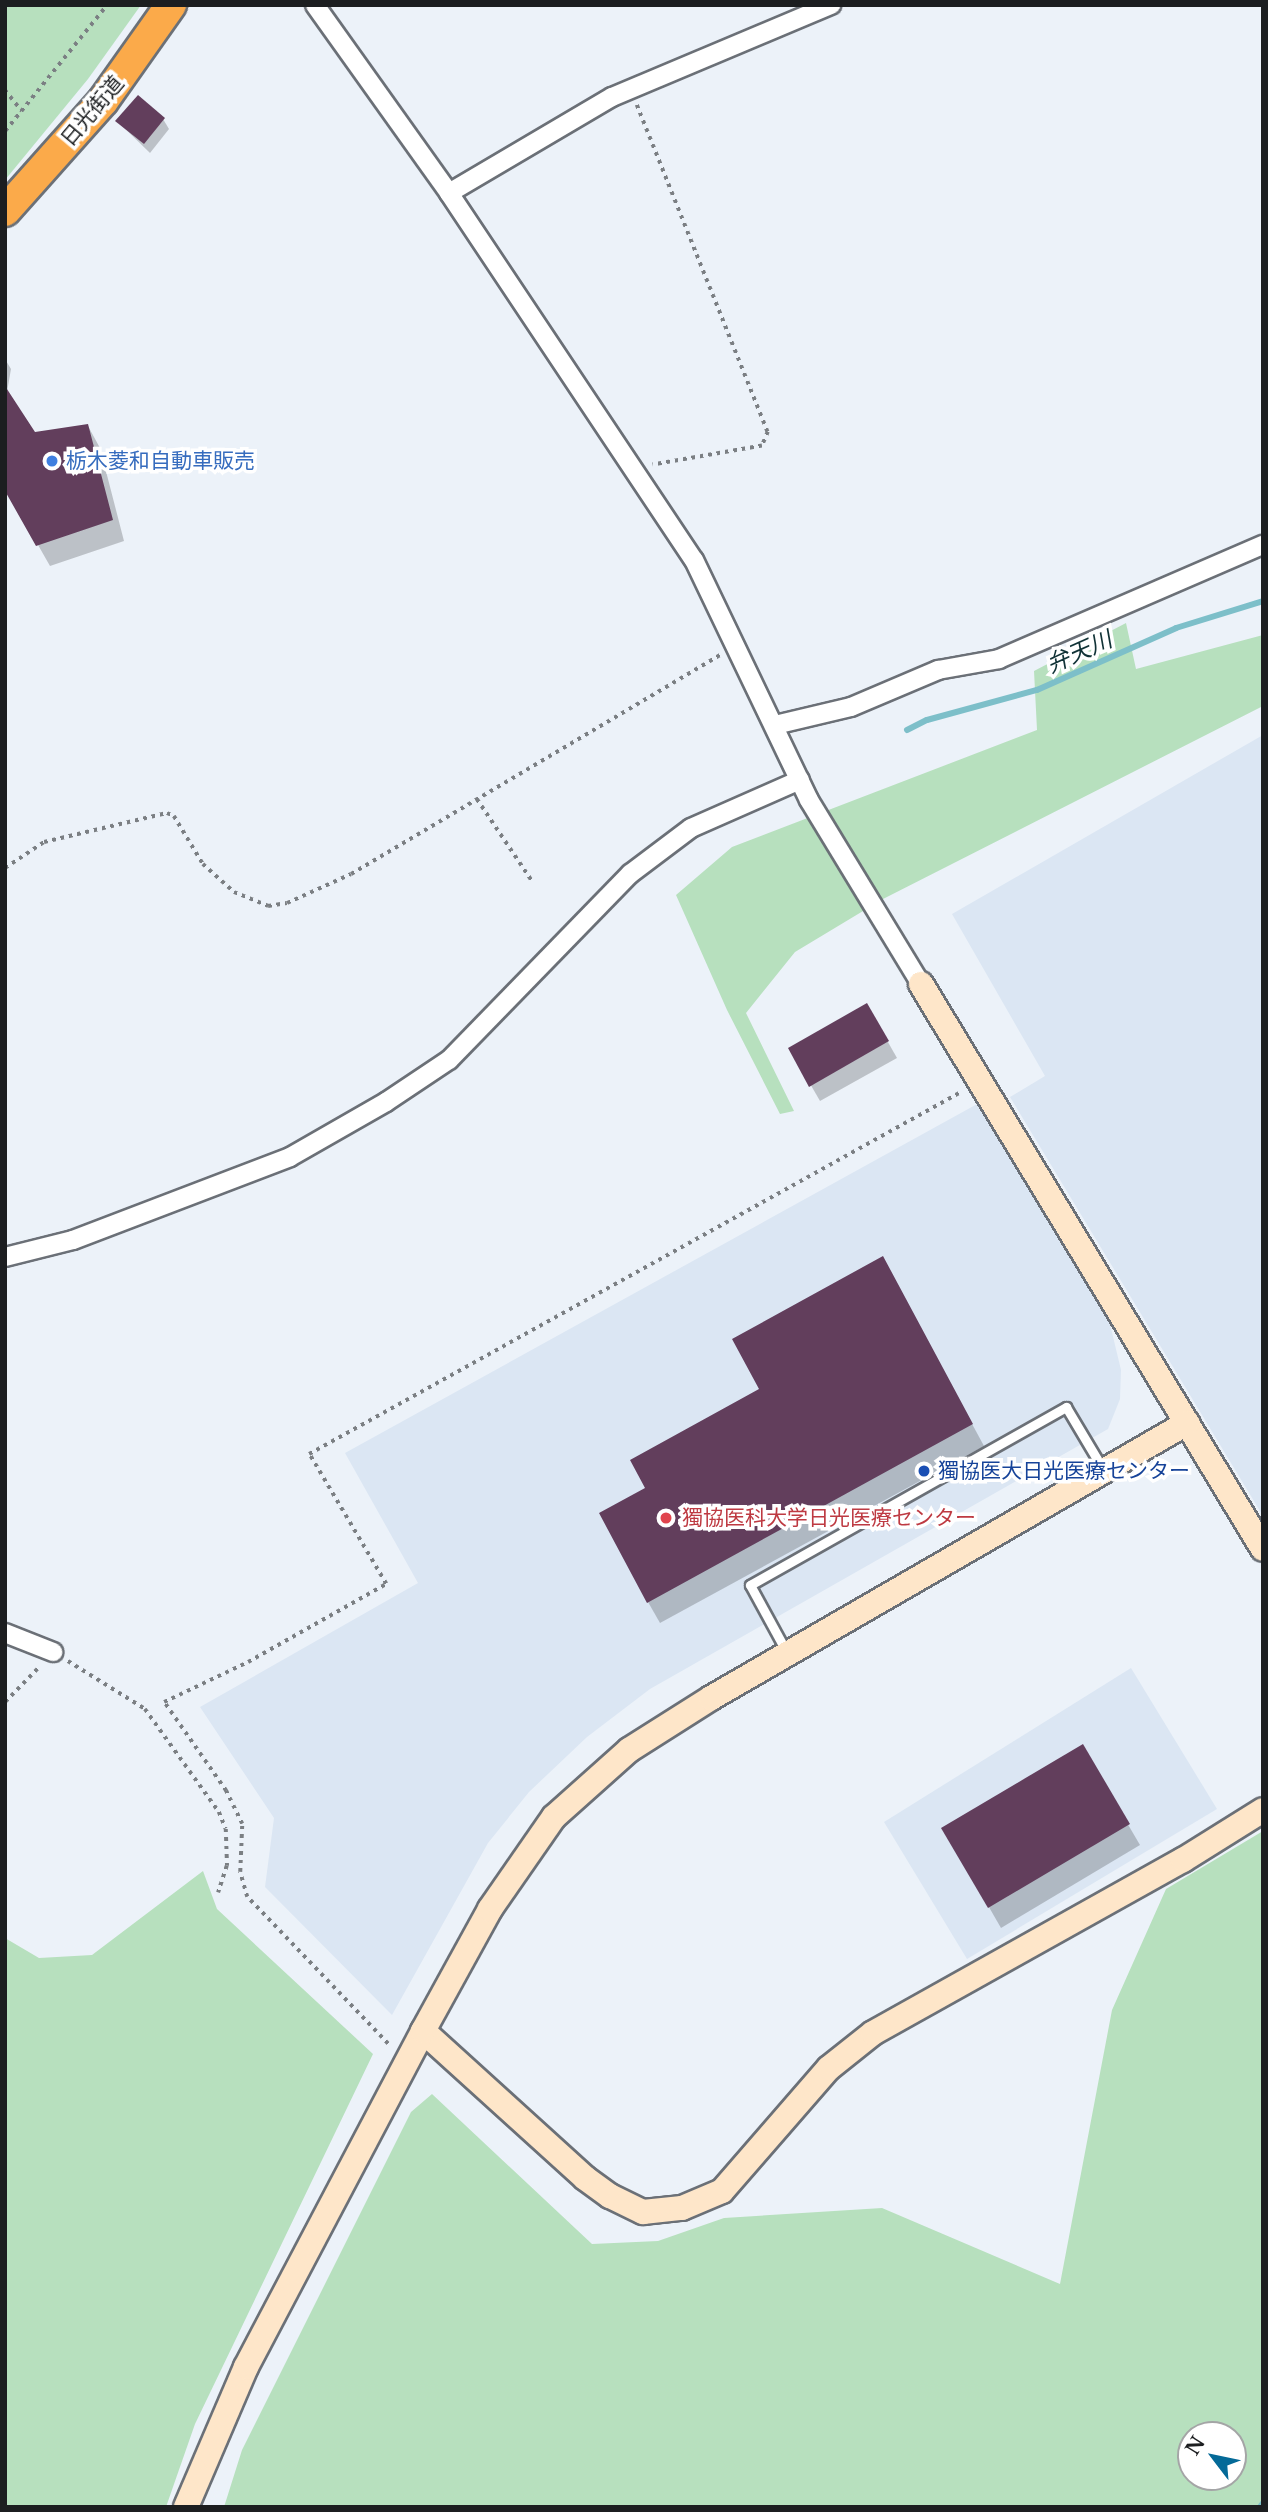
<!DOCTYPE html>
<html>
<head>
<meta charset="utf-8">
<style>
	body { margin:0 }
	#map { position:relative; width:1268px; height:2512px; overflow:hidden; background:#ecf2f9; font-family:"Libre Baskerville","Noto Sans JP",serif }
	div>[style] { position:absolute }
	.built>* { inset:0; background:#dbe6f3 }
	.green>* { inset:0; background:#b7e0be }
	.shadow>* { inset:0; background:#0003 }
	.stream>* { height:6px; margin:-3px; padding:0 3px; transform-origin:3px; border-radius:3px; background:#7dbfc9 }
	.building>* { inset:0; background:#623e5c }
	.path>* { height:3.5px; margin-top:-1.75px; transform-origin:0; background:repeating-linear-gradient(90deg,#7b7f83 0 3.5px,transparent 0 8.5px) }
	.roads { filter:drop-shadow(2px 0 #6b7077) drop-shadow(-2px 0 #6b7077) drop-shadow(0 2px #6b7077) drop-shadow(0 -2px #6b7077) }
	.lane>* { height:9px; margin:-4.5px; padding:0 4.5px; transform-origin:4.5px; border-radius:4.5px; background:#fff }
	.street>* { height:18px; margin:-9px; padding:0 9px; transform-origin:9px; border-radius:9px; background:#fff }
	.secondary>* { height:24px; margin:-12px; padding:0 12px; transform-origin:12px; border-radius:12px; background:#fee6c9 }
	.highway>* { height:30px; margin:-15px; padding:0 15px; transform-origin:15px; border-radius:15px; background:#fbaa4a }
	.dots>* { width:19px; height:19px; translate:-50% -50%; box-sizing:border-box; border:4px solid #fff; border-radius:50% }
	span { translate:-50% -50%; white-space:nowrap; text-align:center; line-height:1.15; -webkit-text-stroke:7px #fff; paint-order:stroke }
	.street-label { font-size:21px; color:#1c1e20 }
	.shop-label { font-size:21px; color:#366cbe }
	.left { translate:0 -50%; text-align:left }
	.transit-label { font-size:21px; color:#164399 }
	.health-label { font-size:21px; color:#be3a42 }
	.water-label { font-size:23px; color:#103236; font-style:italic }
	.frame { position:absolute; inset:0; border:7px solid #1c1e20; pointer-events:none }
	.north { position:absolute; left:1177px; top:2421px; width:70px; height:70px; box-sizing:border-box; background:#fff; border:2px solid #a4a5a6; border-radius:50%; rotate:302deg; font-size:19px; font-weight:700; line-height:28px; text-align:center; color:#1c1e20 }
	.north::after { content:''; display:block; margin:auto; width:24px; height:32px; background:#056a98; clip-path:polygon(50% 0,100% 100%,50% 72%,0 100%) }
</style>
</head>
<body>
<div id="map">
	<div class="built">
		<i style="clip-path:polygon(1263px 735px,1263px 1516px,1010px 1097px,1045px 1076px,952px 914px)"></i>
		<i style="clip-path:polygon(979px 1103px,1109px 1320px,1121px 1370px,1120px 1399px,1108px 1429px,650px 1689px,587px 1737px,529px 1792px,488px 1843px,392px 2015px,265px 1887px,274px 1818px,200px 1707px,418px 1583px,345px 1453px)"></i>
		<i style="clip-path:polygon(1131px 1668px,1217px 1809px,967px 1959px,884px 1822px)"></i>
	</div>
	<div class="green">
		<i style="clip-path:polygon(5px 5px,141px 5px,88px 79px,5px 180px)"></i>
		<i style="clip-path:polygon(1126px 623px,1136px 669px,1263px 635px,1263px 706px,883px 899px,795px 952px,746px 1013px,794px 1111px,780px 1114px,727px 1010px,676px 895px,732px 847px,1037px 730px,1034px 671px)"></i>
		<i style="clip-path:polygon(evenodd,1263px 1831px,1263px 2507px,224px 2507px,242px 2450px,411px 2112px,432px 2094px,592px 2244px,658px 2241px,724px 2218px,882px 2208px,1060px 2284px,1112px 2010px,1166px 1889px,1263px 1831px,1191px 2435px,1233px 2435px,1233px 2477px,1191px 2477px,1191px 2435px)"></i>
		<i style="clip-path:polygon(203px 1871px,217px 1909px,373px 2054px,195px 2424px,166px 2507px,5px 2507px,5px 1938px,39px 1958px,92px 1955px)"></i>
	</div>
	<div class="shadow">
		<i style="clip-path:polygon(163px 119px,169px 129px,150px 153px,117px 121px)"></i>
		<i style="clip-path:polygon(5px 359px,11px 369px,7px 392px,35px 434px,88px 426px,100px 448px,124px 541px,50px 566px,5px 487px)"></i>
		<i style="clip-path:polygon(867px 1005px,897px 1058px,820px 1101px,790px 1049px)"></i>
		<i style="clip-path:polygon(894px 1280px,984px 1446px,660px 1623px,648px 1602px,647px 1489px)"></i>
		<i style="clip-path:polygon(1082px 1746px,1140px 1845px,1001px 1928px,944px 1829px)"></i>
	</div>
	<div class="stream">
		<i style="left:907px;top:730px;width:22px;rotate:-27deg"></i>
		<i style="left:927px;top:720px;width:114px;rotate:-15.3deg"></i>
		<i style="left:1037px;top:690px;width:152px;rotate:-24deg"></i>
		<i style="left:1176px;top:628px;width:91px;rotate:-17.2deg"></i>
		<i style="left:1260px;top:2507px;width:5px;rotate:-53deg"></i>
	</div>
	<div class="building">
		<i style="clip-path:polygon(138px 95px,165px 118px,144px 144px,115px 121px)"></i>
		<i style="clip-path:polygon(5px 386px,35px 432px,88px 424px,113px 520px,36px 546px,5px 491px)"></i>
		<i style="clip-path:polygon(867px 1003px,889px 1041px,809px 1087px,788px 1048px)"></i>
		<i style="clip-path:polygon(883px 1256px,973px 1424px,647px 1603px,599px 1513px,645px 1488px,630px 1460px,759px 1389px,732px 1339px)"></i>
		<i style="clip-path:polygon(1083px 1744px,1130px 1824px,988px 1908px,941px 1828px)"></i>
	</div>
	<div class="path">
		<i style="left:5px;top:90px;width:27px;rotate:51deg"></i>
		<i style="left:637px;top:105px;width:352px;rotate:68.2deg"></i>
		<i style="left:768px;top:432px;width:15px;rotate:113deg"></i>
		<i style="left:762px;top:446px;width:111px;rotate:170.1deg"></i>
		<i style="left:5px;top:131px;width:162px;rotate:-51deg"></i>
		<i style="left:477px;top:799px;width:99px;rotate:56.1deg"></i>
		<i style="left:5px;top:868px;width:47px;rotate:-33.7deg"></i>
		<i style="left:44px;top:842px;width:126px;rotate:-13.3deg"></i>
		<i style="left:167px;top:813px;width:8px;rotate:23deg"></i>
		<i style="left:174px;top:816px;width:56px;rotate:58.9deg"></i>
		<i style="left:203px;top:864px;width:42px;rotate:42.1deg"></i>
		<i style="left:234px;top:892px;width:37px;rotate:22deg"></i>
		<i style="left:268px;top:906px;width:19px;rotate:-9deg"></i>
		<i style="left:287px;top:903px;width:70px;rotate:-24.4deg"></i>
		<i style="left:351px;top:874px;width:429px;rotate:-30.7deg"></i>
		<i style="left:68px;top:1661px;width:91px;rotate:31.9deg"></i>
		<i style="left:145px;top:1709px;width:127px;rotate:54.3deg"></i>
		<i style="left:219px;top:1812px;width:18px;rotate:68deg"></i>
		<i style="left:226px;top:1829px;width:37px;rotate:88deg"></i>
		<i style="left:227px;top:1866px;width:28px;rotate:108deg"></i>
		<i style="left:5px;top:1702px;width:50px;rotate:-45.8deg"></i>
		<i style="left:388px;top:2044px;width:204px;rotate:-133.8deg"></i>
		<i style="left:247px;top:1897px;width:26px;rotate:-106deg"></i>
		<i style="left:240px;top:1872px;width:48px;rotate:-87.6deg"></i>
		<i style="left:242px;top:1824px;width:37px;rotate:-116deg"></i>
		<i style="left:226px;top:1791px;width:108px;rotate:-124.9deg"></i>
		<i style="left:164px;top:1702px;width:93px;rotate:-25.5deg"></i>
		<i style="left:248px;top:1662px;width:159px;rotate:-29.5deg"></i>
		<i style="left:386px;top:1584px;width:151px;rotate:-120.6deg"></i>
		<i style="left:309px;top:1454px;width:746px;rotate:-29.04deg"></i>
	</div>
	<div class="roads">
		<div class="lane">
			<i style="left:786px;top:1651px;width:75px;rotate:-118.6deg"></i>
			<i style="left:750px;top:1585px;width:363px;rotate:-29.4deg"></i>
			<i style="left:1066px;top:1407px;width:72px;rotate:59.2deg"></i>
		</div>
		<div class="street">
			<i style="left:315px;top:5px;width:231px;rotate:54.5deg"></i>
			<i style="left:449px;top:193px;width:441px;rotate:56.3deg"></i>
			<i style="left:694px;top:560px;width:266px;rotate:64.4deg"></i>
			<i style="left:809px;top:800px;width:215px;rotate:58.7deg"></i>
			<i style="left:449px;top:193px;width:189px;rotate:-30.5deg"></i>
			<i style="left:612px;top:97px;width:238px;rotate:-22.8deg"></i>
			<i style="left:775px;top:725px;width:78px;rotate:-13.3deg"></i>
			<i style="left:851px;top:707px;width:95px;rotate:-23deg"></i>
			<i style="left:938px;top:670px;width:62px;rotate:-10.2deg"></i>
			<i style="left:999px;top:659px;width:288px;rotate:-23.4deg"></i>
			<i style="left:5px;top:1257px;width:70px;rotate:-14deg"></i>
			<i style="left:73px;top:1240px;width:232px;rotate:-20.9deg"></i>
			<i style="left:290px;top:1157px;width:111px;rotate:-29.8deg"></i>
			<i style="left:386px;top:1102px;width:76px;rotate:-33.7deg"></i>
			<i style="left:449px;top:1060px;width:260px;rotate:-45.8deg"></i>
			<i style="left:630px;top:874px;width:76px;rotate:-37deg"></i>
			<i style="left:691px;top:828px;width:119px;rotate:-23.8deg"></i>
			<i style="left:5px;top:1633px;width:52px;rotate:21.6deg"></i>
		</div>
		<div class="secondary">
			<i style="left:921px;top:984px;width:660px;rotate:58.81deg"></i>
			<i style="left:423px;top:2031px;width:219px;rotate:42.2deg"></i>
			<i style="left:585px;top:2178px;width:31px;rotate:36deg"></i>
			<i style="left:610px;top:2196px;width:37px;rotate:26deg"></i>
			<i style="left:643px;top:2212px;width:39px;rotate:-6deg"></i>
			<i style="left:682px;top:2208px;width:43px;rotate:-23deg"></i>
			<i style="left:722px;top:2191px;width:163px;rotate:-49deg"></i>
			<i style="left:829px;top:2068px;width:56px;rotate:-38.5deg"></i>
			<i style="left:873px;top:2033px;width:355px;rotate:-29.2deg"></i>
			<i style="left:1183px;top:1860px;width:94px;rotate:-32deg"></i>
			<i style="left:186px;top:2507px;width:152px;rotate:-66.8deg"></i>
			<i style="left:246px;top:2367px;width:380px;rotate:-62.2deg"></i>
			<i style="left:423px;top:2031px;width:139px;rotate:-61.2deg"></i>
			<i style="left:490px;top:1909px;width:112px;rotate:-55.2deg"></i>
			<i style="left:554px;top:1817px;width:101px;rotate:-41.8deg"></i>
			<i style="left:629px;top:1750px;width:97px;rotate:-32.4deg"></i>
			<i style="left:711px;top:1698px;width:550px;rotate:-30.02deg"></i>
		</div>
		<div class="highway">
			<i style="left:5px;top:211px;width:147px;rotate:-48.3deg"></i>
			<i style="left:103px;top:101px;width:118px;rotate:-54.7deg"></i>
		</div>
	</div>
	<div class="dots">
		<i style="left:52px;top:461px;background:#3f7fe0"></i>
		<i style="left:924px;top:1471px;background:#1a4fb4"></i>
		<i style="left:666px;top:1518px;background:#e0444e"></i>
	</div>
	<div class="street-label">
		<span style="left:92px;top:111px;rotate:-50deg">日光街道</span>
	</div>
	<div class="shop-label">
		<span class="left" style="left:66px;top:461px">栃木菱和自動車販売</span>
	</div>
	<div class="transit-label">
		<span class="left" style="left:938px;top:1471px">獨協医大日光医療センター</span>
	</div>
	<div class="health-label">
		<span class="left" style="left:682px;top:1518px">獨協医科大学日光医療センター</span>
	</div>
	<div class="water-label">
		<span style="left:1079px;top:652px;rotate:-24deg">弁天川</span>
	</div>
	<div class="frame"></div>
	<div class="north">N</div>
</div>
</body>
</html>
